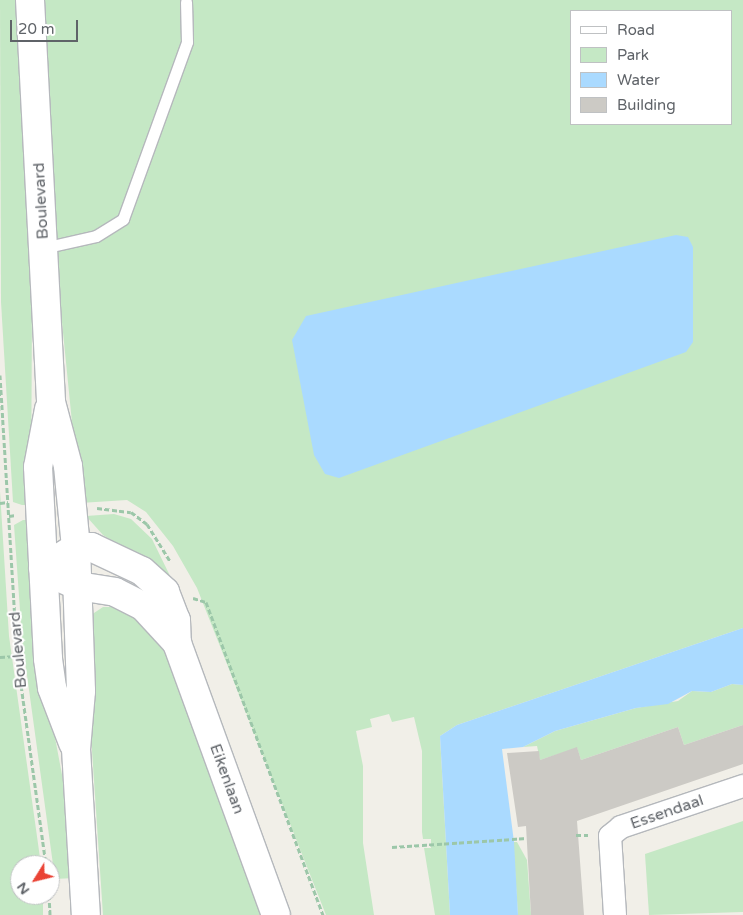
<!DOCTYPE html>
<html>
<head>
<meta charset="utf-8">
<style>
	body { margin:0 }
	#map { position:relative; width:743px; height:915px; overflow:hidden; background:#f1efe8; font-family:"Varela Round",sans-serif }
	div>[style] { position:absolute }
	.green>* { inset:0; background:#c5e8c5 }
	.water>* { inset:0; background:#aadaff }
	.building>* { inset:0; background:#cccac5 }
	.path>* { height:3px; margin-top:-1.5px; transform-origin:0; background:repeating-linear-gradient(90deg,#9cc7a9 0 5px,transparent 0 7.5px) }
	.roads { filter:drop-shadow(1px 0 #b5b8bc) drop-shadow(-1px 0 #b5b8bc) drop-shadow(0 1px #b5b8bc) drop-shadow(0 -1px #b5b8bc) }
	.lane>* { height:11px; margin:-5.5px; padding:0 5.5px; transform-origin:5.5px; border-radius:5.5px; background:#fff }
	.street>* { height:22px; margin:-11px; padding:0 11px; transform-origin:11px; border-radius:11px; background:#fff }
	.secondary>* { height:28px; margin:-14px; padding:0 14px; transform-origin:14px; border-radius:14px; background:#fff }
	span { translate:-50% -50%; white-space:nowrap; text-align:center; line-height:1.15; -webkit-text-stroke:4px #fff; paint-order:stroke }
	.street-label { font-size:16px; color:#5f6368 }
	.legend { position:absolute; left:570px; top:10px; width:162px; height:115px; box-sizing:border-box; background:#fff; border:1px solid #bfc1c3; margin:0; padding:6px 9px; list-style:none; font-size:15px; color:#5f6368 }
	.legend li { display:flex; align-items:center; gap:10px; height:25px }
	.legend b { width:25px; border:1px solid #bfc1c3 }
	.north { position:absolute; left:10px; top:855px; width:50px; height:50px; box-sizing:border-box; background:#fff; border:1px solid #bfc1c3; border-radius:50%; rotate:234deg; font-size:14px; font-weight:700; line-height:20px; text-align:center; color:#5f6368 }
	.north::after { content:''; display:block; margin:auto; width:18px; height:22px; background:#ea4335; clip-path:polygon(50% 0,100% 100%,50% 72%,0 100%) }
	.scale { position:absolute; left:10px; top:20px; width:68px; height:22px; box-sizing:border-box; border:2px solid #5f6368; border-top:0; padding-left:6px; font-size:15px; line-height:18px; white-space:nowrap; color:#5f6368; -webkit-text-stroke:4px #fff; paint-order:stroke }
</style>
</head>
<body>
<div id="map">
	<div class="green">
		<i style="clip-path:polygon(0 0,19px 0,32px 305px,31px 505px,22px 505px,13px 502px,1px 302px)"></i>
		<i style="clip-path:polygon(evenodd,45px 0,743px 0,743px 628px,457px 725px,440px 736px,450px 915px,435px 915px,424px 848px,431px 848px,431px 839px,423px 839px,422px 832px,422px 751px,414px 717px,392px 722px,389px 714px,370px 719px,372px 727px,356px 731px,363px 766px,363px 843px,374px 915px,326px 915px,197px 588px,173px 546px,146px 512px,127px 500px,80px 503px,58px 282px,45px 0,572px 11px,732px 11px,732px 124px,572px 124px,572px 11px)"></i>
		<i style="clip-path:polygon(0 491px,9px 636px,41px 865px,20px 865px,20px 895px,43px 895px,43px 915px,0 915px)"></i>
		<i style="clip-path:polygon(114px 514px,131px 519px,152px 539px,173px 582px,103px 535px,86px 516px)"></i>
		<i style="clip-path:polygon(23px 520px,32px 520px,51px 716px,68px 807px,74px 878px,55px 879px,22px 639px,14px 525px)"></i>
		<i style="clip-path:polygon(103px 607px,117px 607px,141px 620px,163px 646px,265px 915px,103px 915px,84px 631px,91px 615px)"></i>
		<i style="clip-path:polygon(732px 684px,743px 685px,743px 725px,684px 745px,678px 727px,581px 760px,577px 748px,540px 760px,537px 746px,523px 747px,555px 731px,636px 708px,678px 701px,692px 691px,711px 692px)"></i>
		<i style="clip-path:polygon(743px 821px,743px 912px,649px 915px,645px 854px)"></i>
		<i style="clip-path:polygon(513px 842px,517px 842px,527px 860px,531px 915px,518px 915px)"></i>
	</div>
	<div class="water">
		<i style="clip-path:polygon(676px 235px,688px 237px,693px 247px,693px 342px,686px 352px,339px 478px,325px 474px,314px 455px,292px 340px,306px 316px)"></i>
		<i style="clip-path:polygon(743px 628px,743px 685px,732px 684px,711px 692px,692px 691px,668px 704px,636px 708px,555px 731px,523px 747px,502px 749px,514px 842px,518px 915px,450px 915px,440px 736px,457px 725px)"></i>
	</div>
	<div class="building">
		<i style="clip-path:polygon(743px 725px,743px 764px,577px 821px,584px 915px,531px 915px,526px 826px,518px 827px,507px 753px,539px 751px,540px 760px,577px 747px,581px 760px,678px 727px,684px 745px)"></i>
	</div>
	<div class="path">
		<i style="left:0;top:375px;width:282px;rotate:86.5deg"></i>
		<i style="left:17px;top:656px;width:211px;rotate:82.1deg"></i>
		<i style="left:0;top:503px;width:8px;rotate:-7deg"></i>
		<i style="left:97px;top:508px;width:34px;rotate:7deg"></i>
		<i style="left:131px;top:512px;width:20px;rotate:37deg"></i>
		<i style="left:147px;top:524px;width:44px;rotate:58.1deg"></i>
		<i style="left:9px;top:516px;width:7px;rotate:-8deg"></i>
		<i style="left:193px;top:598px;width:14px;rotate:17deg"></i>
		<i style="left:206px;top:602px;width:334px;rotate:69.5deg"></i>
		<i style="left:0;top:657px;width:17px;rotate:-3deg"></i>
		<i style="left:576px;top:835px;width:12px"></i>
		<i style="left:392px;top:847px;width:135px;rotate:-3.8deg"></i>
		<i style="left:49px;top:895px;width:20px;rotate:87deg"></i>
	</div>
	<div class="roads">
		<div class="lane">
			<i style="left:43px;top:248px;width:54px;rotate:-12.8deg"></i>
			<i style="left:96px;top:236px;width:32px;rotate:-32deg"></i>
			<i style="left:123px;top:219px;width:188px;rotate:-70.1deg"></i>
			<i style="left:187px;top:42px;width:40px;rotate:-91.4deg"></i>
		</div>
		<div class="street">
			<i style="left:615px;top:915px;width:79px;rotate:-93.6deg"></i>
			<i style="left:610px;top:836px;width:14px;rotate:-39deg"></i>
			<i style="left:621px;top:827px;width:129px;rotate:-18.6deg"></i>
		</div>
		<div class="secondary">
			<i style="left:30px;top:0;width:403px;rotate:87deg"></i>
			<i style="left:51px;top:402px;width:66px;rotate:75.1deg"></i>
			<i style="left:68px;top:466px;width:81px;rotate:84.4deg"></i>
			<i style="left:76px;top:547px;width:144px;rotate:88deg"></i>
			<i style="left:81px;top:691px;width:58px;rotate:94.9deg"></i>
			<i style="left:76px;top:749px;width:166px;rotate:86.6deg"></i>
			<i style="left:49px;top:409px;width:59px;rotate:100.7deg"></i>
			<i style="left:38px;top:467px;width:192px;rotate:87deg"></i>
			<i style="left:48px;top:659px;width:29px;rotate:82deg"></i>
			<i style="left:52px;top:688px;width:59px;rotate:69.1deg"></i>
			<i style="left:43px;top:568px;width:39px;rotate:-32deg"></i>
			<i style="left:76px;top:547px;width:15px"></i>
			<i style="left:91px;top:547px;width:56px;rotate:25.2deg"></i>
			<i style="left:142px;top:571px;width:31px;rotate:42deg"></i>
			<i style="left:165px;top:592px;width:30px;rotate:69deg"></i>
			<i style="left:176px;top:620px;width:23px;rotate:88deg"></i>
			<i style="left:177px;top:643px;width:289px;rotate:70deg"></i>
			<i style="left:61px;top:578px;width:19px;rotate:25deg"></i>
			<i style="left:78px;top:586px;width:37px;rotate:9deg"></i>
			<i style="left:115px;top:592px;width:31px;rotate:27deg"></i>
			<i style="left:143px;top:606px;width:50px;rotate:47.4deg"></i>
		</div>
	</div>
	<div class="street-label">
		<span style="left:41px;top:201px;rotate:-93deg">Boulevard</span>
		<span style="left:18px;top:650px;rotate:-95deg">Boulevard</span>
		<span style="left:227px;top:779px;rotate:70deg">Eikenlaan</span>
		<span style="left:667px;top:812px;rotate:-19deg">Essendaal</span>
	</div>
	<ul class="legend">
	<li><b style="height:6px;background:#fff"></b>Road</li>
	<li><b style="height:14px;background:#c5e8c5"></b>Park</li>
	<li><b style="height:14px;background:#aadaff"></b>Water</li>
	<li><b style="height:14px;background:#cccac5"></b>Building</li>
	</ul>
	<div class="north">N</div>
	<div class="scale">20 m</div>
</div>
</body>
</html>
